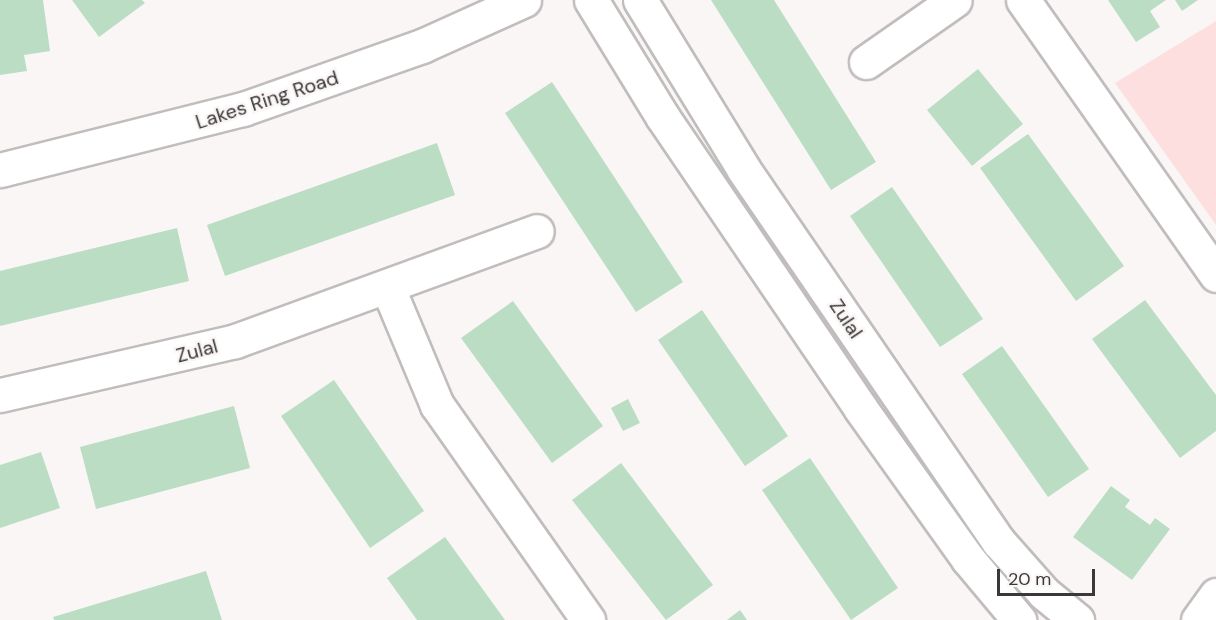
<!DOCTYPE html>
<html>
<head>
<meta charset="utf-8">
<style>
	body { margin:0 }
	#map { position:relative; width:1216px; height:620px; overflow:hidden; background:#fbf6f6; font-family:"DM Sans",sans-serif }
	div>[style] { position:absolute }
	.green>* { inset:0; background:#fedfe0 }
	.building>* { inset:0; background:#baddc4 }
	.roads { filter:drop-shadow(2px 0 #c1bdbd) drop-shadow(-2px 0 #c1bdbd) drop-shadow(0 2px #c1bdbd) drop-shadow(0 -2px #c1bdbd) }
	.street>* { height:33px; margin:-16.5px; padding:0 16.5px; transform-origin:16.5px; border-radius:16.5px; background:#fff }
	span { translate:-50% -50%; white-space:nowrap; text-align:center; line-height:1.15; -webkit-text-stroke:5px #fbf6f6; paint-order:stroke }
	.street-label { font-size:20px; color:#3a3838 }
	.scale { position:absolute; left:997px; top:569px; width:98px; height:27px; box-sizing:border-box; border:3px solid #3a3838; border-top:0; padding-left:8px; font-size:18px; line-height:21px; white-space:nowrap; color:#3a3838; -webkit-text-stroke:4px #fbf6f6; paint-order:stroke }
</style>
</head>
<body>
<div id="map">
	<div class="green">
		<i style="clip-path:polygon(1216px 21px,1216px 225px,1115px 83px)"></i>
	</div>
	<div class="building">
		<i style="clip-path:polygon(0 0,43px 0,50px 51px,24px 55px,27px 71px,0 75px)"></i>
		<i style="clip-path:polygon(72px 0,142px 0,145px 3px,99px 37px)"></i>
		<i style="clip-path:polygon(711px 0,774px 0,876px 162px,831px 190px)"></i>
		<i style="clip-path:polygon(1108px 0,1166px 0,1150px 11px,1160px 27px,1136px 42px)"></i>
		<i style="clip-path:polygon(1175px 0,1198px 0,1182px 11px)"></i>
		<i style="clip-path:polygon(978px 69px,1023px 124px,972px 166px,927px 110px)"></i>
		<i style="clip-path:polygon(552px 82px,683px 282px,636px 312px,505px 113px)"></i>
		<i style="clip-path:polygon(1028px 134px,1124px 266px,1076px 301px,980px 168px)"></i>
		<i style="clip-path:polygon(437px 143px,455px 195px,225px 276px,207px 225px)"></i>
		<i style="clip-path:polygon(892px 187px,983px 319px,940px 347px,850px 216px)"></i>
		<i style="clip-path:polygon(177px 228px,189px 281px,0 326px,0 271px)"></i>
		<i style="clip-path:polygon(1145px 300px,1216px 395px,1216px 431px,1180px 458px,1092px 339px)"></i>
		<i style="clip-path:polygon(513px 301px,603px 426px,552px 463px,461px 338px)"></i>
		<i style="clip-path:polygon(702px 310px,788px 436px,745px 466px,658px 340px)"></i>
		<i style="clip-path:polygon(1002px 346px,1089px 469px,1048px 497px,962px 374px)"></i>
		<i style="clip-path:polygon(334px 380px,424px 511px,370px 548px,281px 416px)"></i>
		<i style="clip-path:polygon(628px 399px,640px 423px,623px 431px,611px 408px)"></i>
		<i style="clip-path:polygon(234px 406px,250px 468px,96px 509px,80px 447px)"></i>
		<i style="clip-path:polygon(41px 452px,60px 508px,0 528px,0 465px)"></i>
		<i style="clip-path:polygon(810px 458px,898px 588px,851px 620px,762px 490px)"></i>
		<i style="clip-path:polygon(621px 463px,713px 585px,666px 620px,572px 500px)"></i>
		<i style="clip-path:polygon(1111px 486px,1130px 500px,1125px 507px,1150px 525px,1155px 518px,1170px 529px,1132px 580px,1073px 537px)"></i>
		<i style="clip-path:polygon(445px 537px,505px 620px,417px 620px,387px 578px)"></i>
		<i style="clip-path:polygon(206px 571px,222px 620px,54px 620px,53px 617px)"></i>
		<i style="clip-path:polygon(740px 610px,747px 620px,727px 620px)"></i>
	</div>
	<div class="roads">
		<div class="street">
			<i style="left:591px;top:0;width:136px;rotate:58.5deg"></i>
			<i style="left:662px;top:116px;width:354px;rotate:55.8deg"></i>
			<i style="left:861px;top:409px;width:184px;rotate:54.5deg"></i>
			<i style="left:968px;top:559px;width:80px;rotate:50.1deg"></i>
			<i style="left:640px;top:0;width:199px;rotate:58.5deg"></i>
			<i style="left:744px;top:170px;width:450px;rotate:55.6deg"></i>
			<i style="left:998px;top:541px;width:69px;rotate:48.5deg"></i>
			<i style="left:1044px;top:593px;width:43px;rotate:39.3deg"></i>
			<i style="left:1023px;top:0;width:336px;rotate:54.9deg"></i>
			<i style="left:866px;top:62px;width:108px;rotate:-34.9deg"></i>
			<i style="left:0;top:170px;width:251px;rotate:-14.1deg"></i>
			<i style="left:243px;top:109px;width:190px;rotate:-19.4deg"></i>
			<i style="left:422px;top:46px;width:112px;rotate:-24.3deg"></i>
			<i style="left:388px;top:288px;width:127px;rotate:67.3deg"></i>
			<i style="left:437px;top:405px;width:263px;rotate:54.9deg"></i>
			<i style="left:0;top:395px;width:241px;rotate:-12.9deg"></i>
			<i style="left:235px;top:341px;width:321px;rotate:-20deg"></i>
			<i style="left:1198px;top:620px;width:31px;rotate:-54deg"></i>
		</div>
	</div>
	<div class="street-label">
		<span style="left:267px;top:100px;rotate:-18deg">Lakes Ring Road</span>
		<span style="left:846px;top:319px;rotate:56deg">Zulal</span>
		<span style="left:197px;top:351px;rotate:-15deg">Zulal</span>
	</div>
	<div class="scale">20 m</div>
</div>
</body>
</html>
